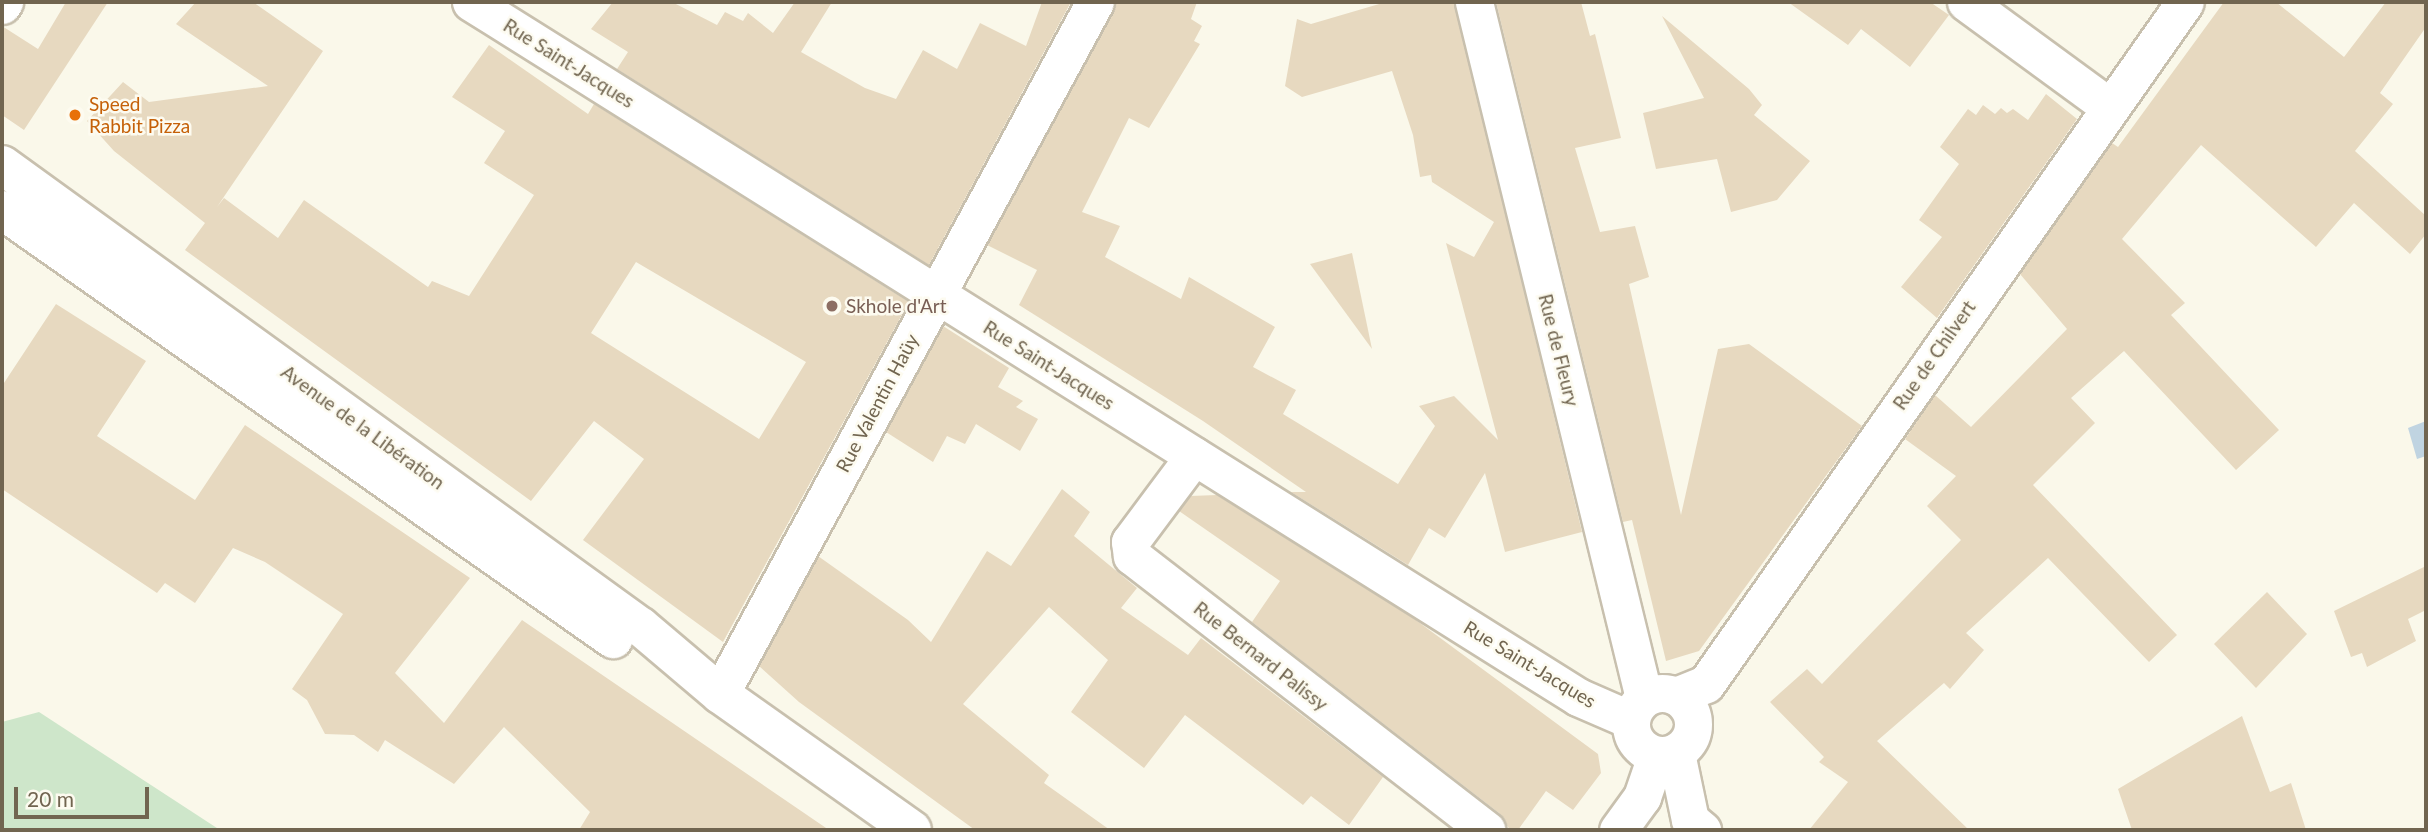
<!DOCTYPE html>
<html>
<head>
<meta charset="utf-8">
<style>
	body { margin:0 }
	#map { position:relative; width:2428px; height:832px; overflow:hidden; background:#faf8ea; font-family:Lato,sans-serif }
	div>[style] { position:absolute }
	.green>* { inset:0; background:#cee6ca }
	.water>* { inset:0; background:#c0d4e1 }
	.building>* { inset:0; background:#e7d9c0 }
	.roads { filter:drop-shadow(2px 0 #c8c0ae) drop-shadow(-2px 0 #c8c0ae) drop-shadow(0 2px #c8c0ae) drop-shadow(0 -2px #c8c0ae) }
	.street>* { height:37px; margin:-18.5px; padding:0 18.5px; transform-origin:18.5px; border-radius:18.5px; background:#fff }
	.street>.ring { margin:-18.5px; padding:0; box-sizing:content-box; background:none; border:37px solid #fff; border-radius:50% }
	.secondary>* { height:38px; margin:-19px; padding:0 19px; transform-origin:19px; border-radius:19px; background:#fff }
	.dots>* { width:19px; height:19px; translate:-50% -50%; box-sizing:border-box; border:4px solid #fdfbf0; border-radius:50% }
	span { translate:-50% -50%; white-space:nowrap; text-align:center; line-height:1.15; -webkit-text-stroke:5px #fdfbf0; paint-order:stroke }
	.street-label { font-size:19px; color:#716550 }
	.food-label { font-size:19px; color:#c56008 }
	.left { translate:0 -50%; text-align:left }
	.education-label { font-size:19px; color:#785e54 }
	.frame { position:absolute; inset:0; border:4px solid #716550; pointer-events:none }
	.scale { position:absolute; left:14px; top:787px; width:135px; height:32px; box-sizing:border-box; border:4px solid #716550; border-top:0; padding-left:9px; font-size:21px; line-height:24px; white-space:nowrap; color:#716550; -webkit-text-stroke:5px #fdfbf0; paint-order:stroke }
</style>
</head>
<body>
<div id="map">
	<div class="green">
		<i style="clip-path:polygon(39px 712px,220px 830px,2px 830px,2px 722px)"></i>
	</div>
	<div class="water">
		<i style="clip-path:polygon(2426px 421px,2426px 456px,2417px 459px,2408px 428px)"></i>
	</div>
	<div class="building">
		<i style="clip-path:polygon(66px 2px,108px 2px,24px 130px,2px 115px,2px 26px,38px 49px)"></i>
		<i style="clip-path:polygon(evenodd,196px 2px,253px 2px,323px 51px,217px 207px,224px 198px,278px 238px,304px 200px,428px 287px,432px 281px,469px 296px,534px 195px,484px 163px,505px 131px,452px 97px,489px 45px,588px 114px,594px 104px,909px 302px,723px 642px,583px 540px,644px 459px,594px 421px,531px 501px,185px 250px,205px 223px,114px 151px,87px 121px,123px 82px,149px 102px,268px 86px,176px 24px,196px 2px,636px 262px,806px 362px,759px 439px,591px 333px,636px 262px)"></i>
		<i style="clip-path:polygon(613px 2px,672px 2px,717px 25px,725px 12px,743px 21px,748px 13px,773px 33px,795px 2px,832px 2px,801px 52px,865px 88px,896px 99px,923px 50px,957px 69px,980px 23px,1026px 46px,1042px 2px,1071px 2px,929px 265px,617px 69px,628px 52px,591px 29px)"></i>
		<i style="clip-path:polygon(1116px 2px,1197px 2px,1191px 19px,1202px 26px,1194px 41px,1200px 44px,1149px 128px,1129px 118px,1082px 212px,1120px 226px,1105px 257px,1181px 299px,1189px 277px,1275px 327px,1253px 367px,1296px 390px,1283px 414px,1398px 484px,1435px 426px,1419px 406px,1454px 396px,1498px 440px,1446px 243px,1474px 257px,1494px 222px,1432px 182px,1431px 175px,1420px 177px,1413px 135px,1392px 71px,1302px 97px,1285px 86px,1297px 19px,1311px 24px,1386px 2px,1454px 2px,1582px 532px,1505px 552px,1485px 473px,1445px 538px,1429px 528px,1408px 565px,1291px 492px,1306px 492px,1203px 421px,1019px 305px,1037px 270px,987px 245px)"></i>
		<i style="clip-path:polygon(1496px 2px,1581px 2px,1590px 36px,1595px 34px,1621px 138px,1575px 148px,1600px 232px,1635px 226px,1649px 277px,1629px 284px,1681px 515px,1718px 349px,1749px 344px,1862px 426px,1699px 651px,1666px 661px,1632px 520px,1623px 522px)"></i>
		<i style="clip-path:polygon(1788px 2px,1930px 2px,1949px 15px,1910px 67px,1861px 29px,1848px 45px)"></i>
		<i style="clip-path:polygon(2224px 2px,2276px 2px,2344px 57px,2386px 2px,2426px 2px,2426px 27px,2380px 93px,2393px 104px,2355px 151px,2426px 216px,2426px 234px,2410px 254px,2354px 203px,2316px 247px,2201px 145px,2122px 239px,2185px 303px,2171px 315px,2279px 430px,2236px 470px,2124px 351px,2071px 398px,2095px 423px,2033px 485px,2177px 635px,2149px 662px,2048px 558px,1966px 633px,1984px 650px,1950px 689px,1944px 683px,1877px 741px,1969px 830px,1809px 830px,1848px 782px,1819px 762px,1824px 757px,1770px 702px,1807px 669px,1822px 684px,1961px 540px,1927px 506px,1956px 476px,1905px 439px,1935px 395px,1971px 427px,2067px 329px,2020px 274px,2112px 143px,2118px 147px)"></i>
		<i style="clip-path:polygon(1662px 16px,1749px 89px,1762px 105px,1754px 115px,1810px 161px,1777px 200px,1731px 212px,1717px 159px,1656px 169px,1643px 113px,1704px 98px)"></i>
		<i style="clip-path:polygon(2046px 94px,2077px 119px,1937px 318px,1901px 287px,1942px 237px,1919px 220px,1959px 164px,1940px 147px,1968px 109px,1976px 115px,1983px 105px,1995px 114px,2001px 108px,2007px 113px,2013px 109px,2028px 120px)"></i>
		<i style="clip-path:polygon(1352px 253px,1372px 349px,1310px 264px)"></i>
		<i style="clip-path:polygon(56px 304px,146px 361px,97px 436px,195px 500px,245px 425px,470px 578px,395px 673px,444px 723px,522px 620px,829px 830px,579px 830px,590px 812px,504px 727px,454px 784px,385px 740px,378px 752px,354px 735px,325px 734px,307px 700px,292px 689px,343px 614px,265px 562px,233px 548px,195px 603px,165px 583px,157px 593px,2px 489px,2px 386px)"></i>
		<i style="clip-path:polygon(943px 326px,1009px 368px,998px 387px,1023px 401px,1016px 407px,1038px 419px,1020px 451px,976px 424px,965px 444px,947px 436px,933px 462px,886px 432px)"></i>
		<i style="clip-path:polygon(1062px 489px,1090px 512px,1074px 536px,1137px 588px,1121px 608px,1188px 655px,1201px 638px,1383px 777px,1349px 825px,1311px 796px,1303px 805px,1185px 715px,1144px 768px,1071px 712px,1108px 660px,1049px 607px,963px 704px,1049px 775px,1044px 783px,1110px 830px,975px 830px,799px 702px,759px 666px,818px 556px,908px 620px,931px 642px,987px 551px,1011px 566px)"></i>
		<i style="clip-path:polygon(1217px 495px,1413px 618px,1598px 754px,1601px 773px,1573px 810px,1546px 791px,1518px 830px,1510px 830px,1499px 813px,1252px 622px,1280px 581px,1179px 511px,1190px 496px)"></i>
		<i style="clip-path:polygon(2426px 566px,2426px 610px,2408px 619px,2416px 641px,2367px 667px,2362px 653px,2351px 657px,2334px 611px)"></i>
		<i style="clip-path:polygon(2267px 592px,2307px 634px,2256px 688px,2214px 644px)"></i>
		<i style="clip-path:polygon(2242px 716px,2270px 792px,2291px 783px,2306px 830px,2132px 830px,2118px 789px)"></i>
	</div>
	<div class="roads">
		<div class="street">
			<i style="left:471px;top:2px;width:1307px;rotate:32.12deg"></i>
			<i style="left:1578px;top:697px;width:58px;rotate:23.5deg"></i>
			<i style="left:1474px;top:2px;width:716px;rotate:76.27deg"></i>
			<i style="left:1966px;top:2px;width:176px;rotate:36.2deg"></i>
			<i style="left:2px;top:5px;width:4px;rotate:-56deg"></i>
			<i style="left:1194px;top:456px;width:107px;rotate:126.7deg"></i>
			<i style="left:1130px;top:542px;width:14px;rotate:82deg"></i>
			<i style="left:1132px;top:556px;width:448px;rotate:37.7deg"></i>
			<i class="ring" style="left:1631px;top:693px;width:25px;height:25px"></i>
			<i style="left:720px;top:694px;width:787px;rotate:-61.55deg"></i>
			<i style="left:1676px;top:696px;width:32px;rotate:-22deg"></i>
			<i style="left:1706px;top:684px;width:833px;rotate:-54.92deg"></i>
			<i style="left:1676px;top:753px;width:68px;rotate:78.2deg"></i>
			<i style="left:1690px;top:820px;width:16px;rotate:40deg"></i>
			<i style="left:1618px;top:830px;width:41px;rotate:-54deg"></i>
			<i style="left:1642px;top:797px;width:43px;rotate:-71.1deg"></i>
		</div>
		<div class="secondary">
			<i style="left:2px;top:165px;width:789px;rotate:35.87deg"></i>
			<i style="left:641px;top:627px;width:104px;rotate:40.3deg"></i>
			<i style="left:720px;top:694px;width:235px;rotate:35.3deg"></i>
			<i style="left:2px;top:210px;width:747px;rotate:35.07deg"></i>
		</div>
	</div>
	<div class="dots">
		<i style="left:75px;top:115px;background:#e8710a"></i>
		<i style="left:832px;top:306px;background:#8d6e63"></i>
	</div>
	<div class="street-label">
		<span style="left:569px;top:63px;rotate:32deg">Rue Saint-Jacques</span>
		<span style="left:1559px;top:350px;rotate:76deg">Rue de Fleury</span>
		<span style="left:1934px;top:355px;rotate:-55deg">Rue de Chilvert</span>
		<span style="left:1049px;top:365px;rotate:32deg">Rue Saint-Jacques</span>
		<span style="left:877px;top:403px;rotate:-62deg">Rue Valentin Haüy</span>
		<span style="left:363px;top:427px;rotate:36deg">Avenue de la Libération</span>
		<span style="left:1261px;top:656px;rotate:38deg">Rue Bernard Palissy</span>
		<span style="left:1530px;top:664px;rotate:31deg">Rue Saint-Jacques</span>
	</div>
	<div class="food-label">
		<span class="left" style="left:89px;top:115px">Speed<br>Rabbit Pizza</span>
	</div>
	<div class="education-label">
		<span class="left" style="left:846px;top:306px">Skhole d'Art</span>
	</div>
	<div class="frame"></div>
	<div class="scale">20 m</div>
</div>
</body>
</html>
